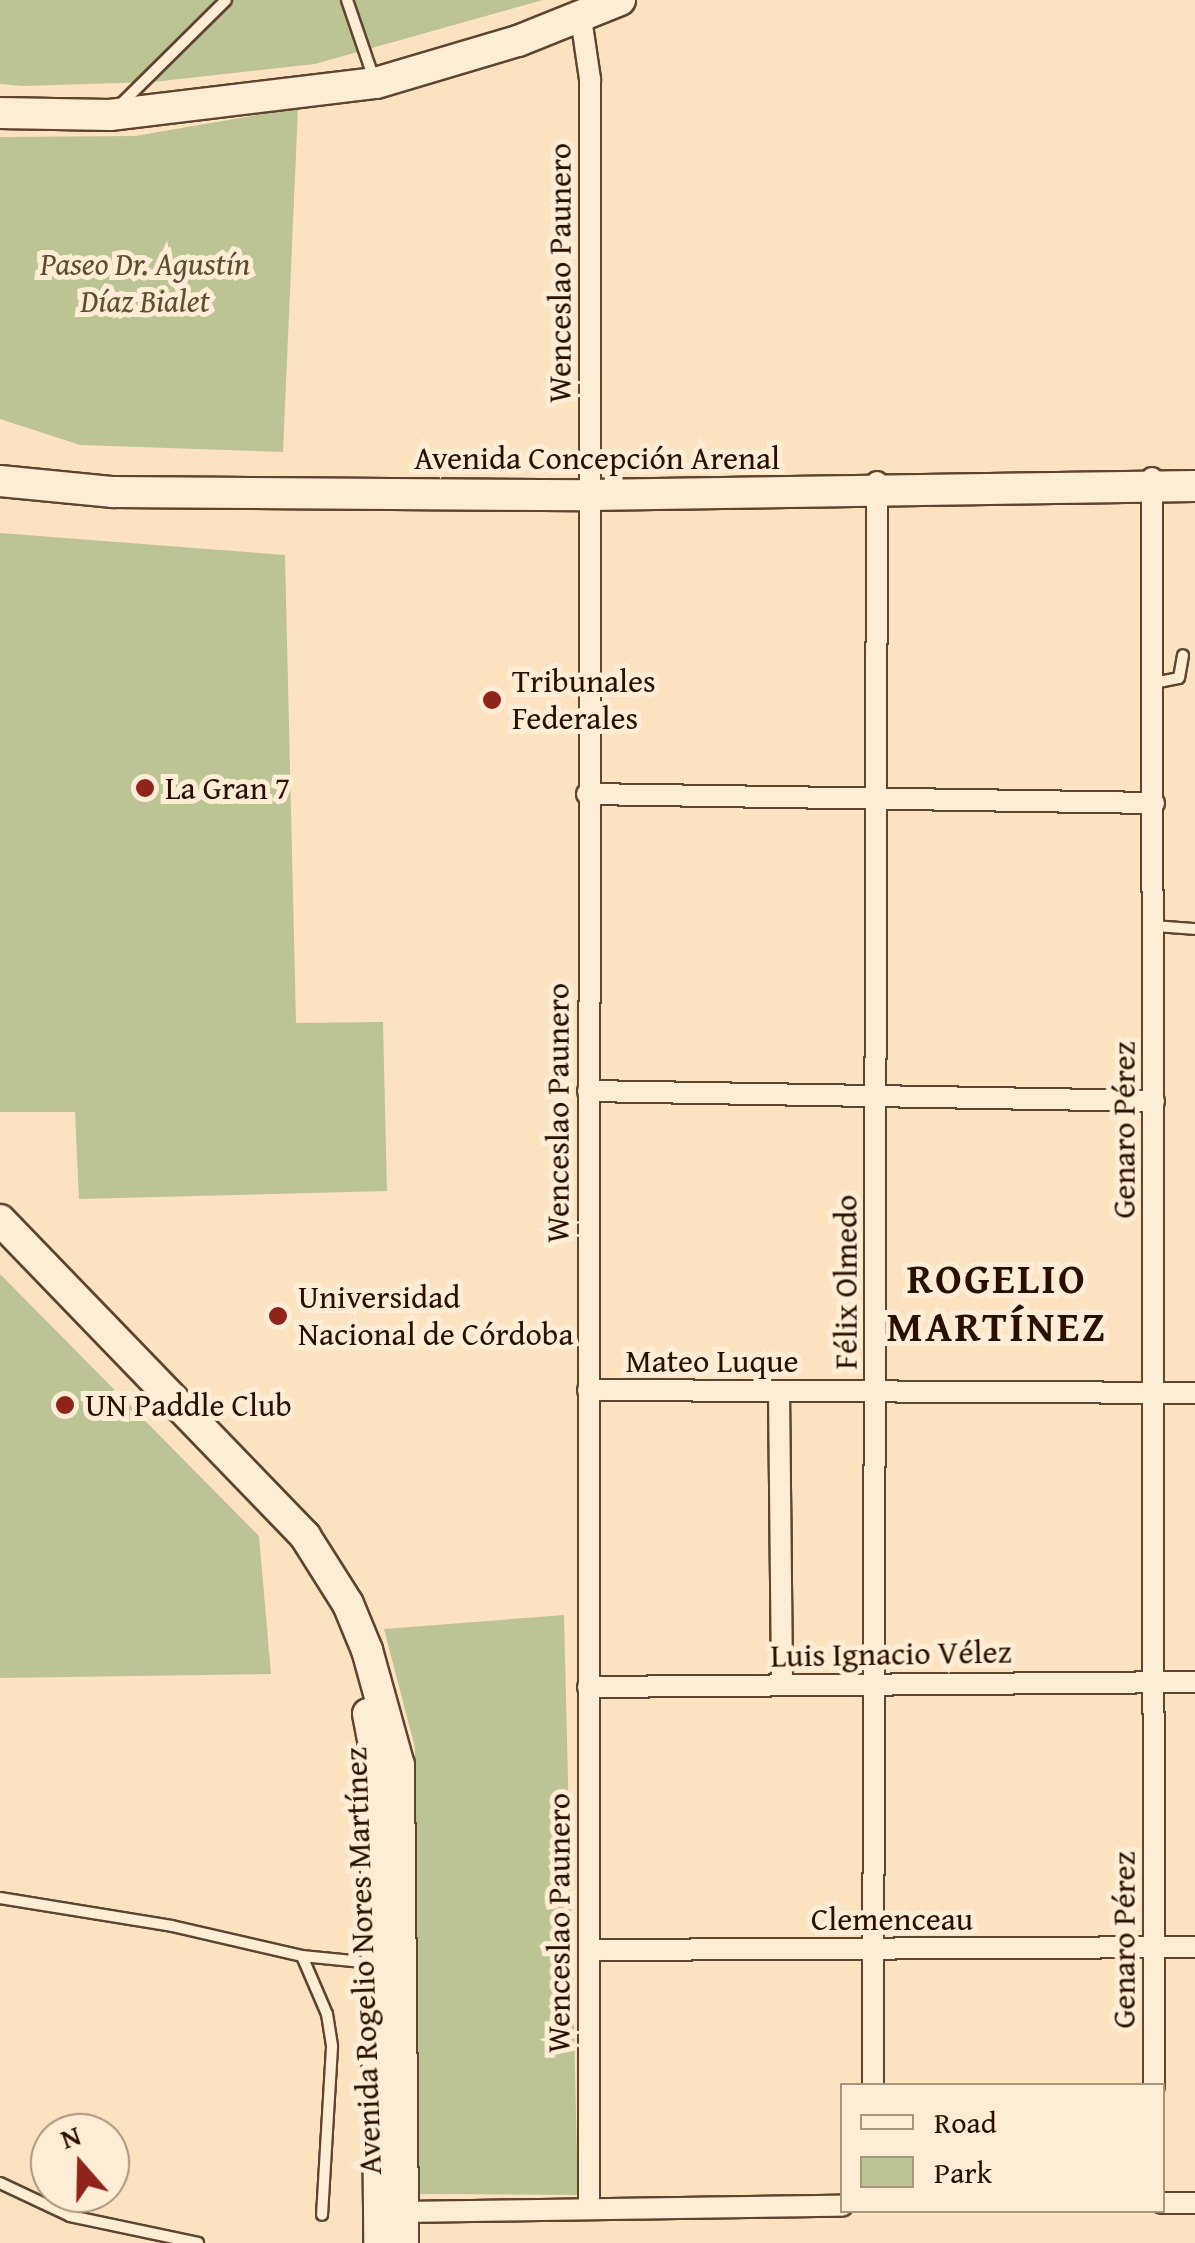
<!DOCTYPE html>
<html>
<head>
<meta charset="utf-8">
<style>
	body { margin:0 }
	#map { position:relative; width:1195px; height:2243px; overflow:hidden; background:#fce3bf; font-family:"Gentium Book Plus",serif }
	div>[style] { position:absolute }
	.green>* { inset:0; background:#bdc494 }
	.roads { filter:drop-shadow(2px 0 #5f4430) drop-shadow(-2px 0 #5f4430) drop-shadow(0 2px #5f4430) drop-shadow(0 -2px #5f4430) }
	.lane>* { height:10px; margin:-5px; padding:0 5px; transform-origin:5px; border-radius:5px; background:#fdedd5 }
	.street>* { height:20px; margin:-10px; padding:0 10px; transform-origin:10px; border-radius:10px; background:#fdedd5 }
	.secondary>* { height:30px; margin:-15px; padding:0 15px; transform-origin:15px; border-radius:15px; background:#fdedd5 }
	.dots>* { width:28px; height:28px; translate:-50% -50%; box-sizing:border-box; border:5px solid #fdedd5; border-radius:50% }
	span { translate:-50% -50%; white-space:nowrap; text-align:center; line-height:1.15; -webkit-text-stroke:10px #fdedd5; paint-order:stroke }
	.park-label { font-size:32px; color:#5e4e34; font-style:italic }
	.street-label { font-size:32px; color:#2b0f00 }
	.poi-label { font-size:32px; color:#2b0f00 }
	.left { translate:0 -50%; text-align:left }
	.district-label { font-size:42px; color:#2b0f00; font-weight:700; letter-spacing:2.5px }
	.legend { position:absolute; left:840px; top:2083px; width:325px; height:130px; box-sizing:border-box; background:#fdedd5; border:2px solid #a99480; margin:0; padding:12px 18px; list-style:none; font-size:30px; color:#2b0f00 }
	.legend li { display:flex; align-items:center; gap:20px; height:50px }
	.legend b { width:50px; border:2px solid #a99480 }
	.north { position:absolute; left:30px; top:2113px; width:100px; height:100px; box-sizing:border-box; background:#fdedd5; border:2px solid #a99480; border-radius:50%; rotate:340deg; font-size:28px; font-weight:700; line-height:40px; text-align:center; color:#2b0f00 }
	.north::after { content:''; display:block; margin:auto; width:35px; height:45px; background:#8f2418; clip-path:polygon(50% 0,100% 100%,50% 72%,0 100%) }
</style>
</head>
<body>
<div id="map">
	<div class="green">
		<i style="clip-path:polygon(0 0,543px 0,315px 64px,153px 82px,23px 86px,0 84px)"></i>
		<i style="clip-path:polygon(298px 108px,283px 452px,80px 445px,0 419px,0 137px,135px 136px)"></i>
		<i style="clip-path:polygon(0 533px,285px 555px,296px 1023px,383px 1022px,387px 1191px,79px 1199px,75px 1112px,0 1112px)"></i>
		<i style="clip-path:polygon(0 1274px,259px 1536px,271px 1674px,0 1678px)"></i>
		<i style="clip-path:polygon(564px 1615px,578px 2195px,415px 2194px,415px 1748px,384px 1629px)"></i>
	</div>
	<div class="roads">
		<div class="lane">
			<i style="left:347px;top:0;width:87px;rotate:71.1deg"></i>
			<i style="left:120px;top:105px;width:149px;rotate:-44.7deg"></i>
			<i style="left:1153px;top:683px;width:26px;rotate:-11deg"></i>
			<i style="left:1179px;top:678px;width:23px;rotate:-80deg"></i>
			<i style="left:1154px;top:926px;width:41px;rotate:4.2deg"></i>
			<i style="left:0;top:1898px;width:174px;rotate:9.2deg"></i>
			<i style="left:172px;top:1926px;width:133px;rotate:13deg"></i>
			<i style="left:302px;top:1956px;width:71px;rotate:5.6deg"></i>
			<i style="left:302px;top:1956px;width:63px;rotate:66.7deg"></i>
			<i style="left:327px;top:2014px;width:33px;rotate:81deg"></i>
			<i style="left:332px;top:2047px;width:168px;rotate:93.4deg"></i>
			<i style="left:0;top:2183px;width:77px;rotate:25.2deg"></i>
			<i style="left:70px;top:2216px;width:131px;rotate:11.9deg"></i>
		</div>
		<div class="street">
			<i style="left:581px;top:18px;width:62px;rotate:81.6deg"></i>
			<i style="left:590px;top:79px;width:2130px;rotate:90.03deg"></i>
			<i style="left:1152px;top:478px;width:1608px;rotate:89.93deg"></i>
			<i style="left:587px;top:794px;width:567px;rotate:0.91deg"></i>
			<i style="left:588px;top:1091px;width:566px;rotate:1.01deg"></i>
			<i style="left:588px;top:1390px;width:607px;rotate:0.28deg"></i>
			<i style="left:779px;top:1391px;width:294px;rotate:89.4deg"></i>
			<i style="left:588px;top:1687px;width:607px;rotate:-0.47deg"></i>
			<i style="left:589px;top:1950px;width:606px;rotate:-0.28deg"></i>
			<i style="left:873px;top:2086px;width:1604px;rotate:-89.86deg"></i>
			<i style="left:1162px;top:2203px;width:33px"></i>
			<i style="left:395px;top:2212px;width:447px;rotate:-0.8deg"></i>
		</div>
		<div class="secondary">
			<i style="left:0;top:113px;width:110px;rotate:1deg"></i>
			<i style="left:110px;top:115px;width:268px;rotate:-6.9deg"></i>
			<i style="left:376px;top:83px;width:148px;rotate:-16.5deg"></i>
			<i style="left:518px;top:41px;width:110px;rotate:-21.9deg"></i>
			<i style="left:0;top:481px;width:114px;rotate:5.6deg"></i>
			<i style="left:113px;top:492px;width:476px;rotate:0.4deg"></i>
			<i style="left:589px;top:495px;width:606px;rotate:-0.85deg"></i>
			<i style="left:0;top:1220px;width:439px;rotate:46deg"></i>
			<i style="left:305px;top:1536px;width:80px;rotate:57.7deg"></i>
			<i style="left:348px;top:1604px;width:50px;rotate:67.6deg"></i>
			<i style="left:367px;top:1650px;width:119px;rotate:74.5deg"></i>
			<i style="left:399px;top:1765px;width:478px;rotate:89.5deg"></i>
			<i style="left:368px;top:1714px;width:37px;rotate:79deg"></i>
			<i style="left:375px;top:1750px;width:493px;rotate:89.5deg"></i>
		</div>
	</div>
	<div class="dots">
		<i style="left:492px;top:700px;background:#8f2418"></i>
		<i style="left:145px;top:788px;background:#8f2418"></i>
		<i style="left:278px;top:1316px;background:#8f2418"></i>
		<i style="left:65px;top:1405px;background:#8f2418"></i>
	</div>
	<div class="park-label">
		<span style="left:145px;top:283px">Paseo Dr. Agustín<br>Díaz Bialet</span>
	</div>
	<div class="street-label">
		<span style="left:560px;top:273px;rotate:-90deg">Wenceslao Paunero</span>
		<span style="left:597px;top:458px">Avenida Concepción Arenal</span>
		<span style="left:558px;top:1113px;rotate:-90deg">Wenceslao Paunero</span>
		<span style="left:1124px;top:1130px;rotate:-90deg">Genaro Pérez</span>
		<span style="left:846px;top:1282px;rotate:-90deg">Félix Olmedo</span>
		<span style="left:712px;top:1361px">Mateo Luque</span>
		<span style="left:891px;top:1654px;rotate:-1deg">Luis Ignacio Vélez</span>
		<span style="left:892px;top:1919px">Clemenceau</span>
		<span style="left:559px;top:1923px;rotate:-90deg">Wenceslao Paunero</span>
		<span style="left:1124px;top:1940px;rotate:-90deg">Genaro Pérez</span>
		<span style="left:363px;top:1961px;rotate:-92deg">Avenida Rogelio Nores Martínez</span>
	</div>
	<div class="poi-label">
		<span class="left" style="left:512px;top:700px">Tribunales<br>Federales</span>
		<span class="left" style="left:165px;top:788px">La Gran 7</span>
		<span class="left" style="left:298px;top:1316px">Universidad<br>Nacional de Córdoba</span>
		<span class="left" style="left:85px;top:1405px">UN Paddle Club</span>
	</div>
	<div class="district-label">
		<span style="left:997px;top:1302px">ROGELIO<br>MARTÍNEZ</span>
	</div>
	<ul class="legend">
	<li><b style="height:12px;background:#fdedd5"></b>Road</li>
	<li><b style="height:28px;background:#bdc494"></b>Park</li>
	</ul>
	<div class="north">N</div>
</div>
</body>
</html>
